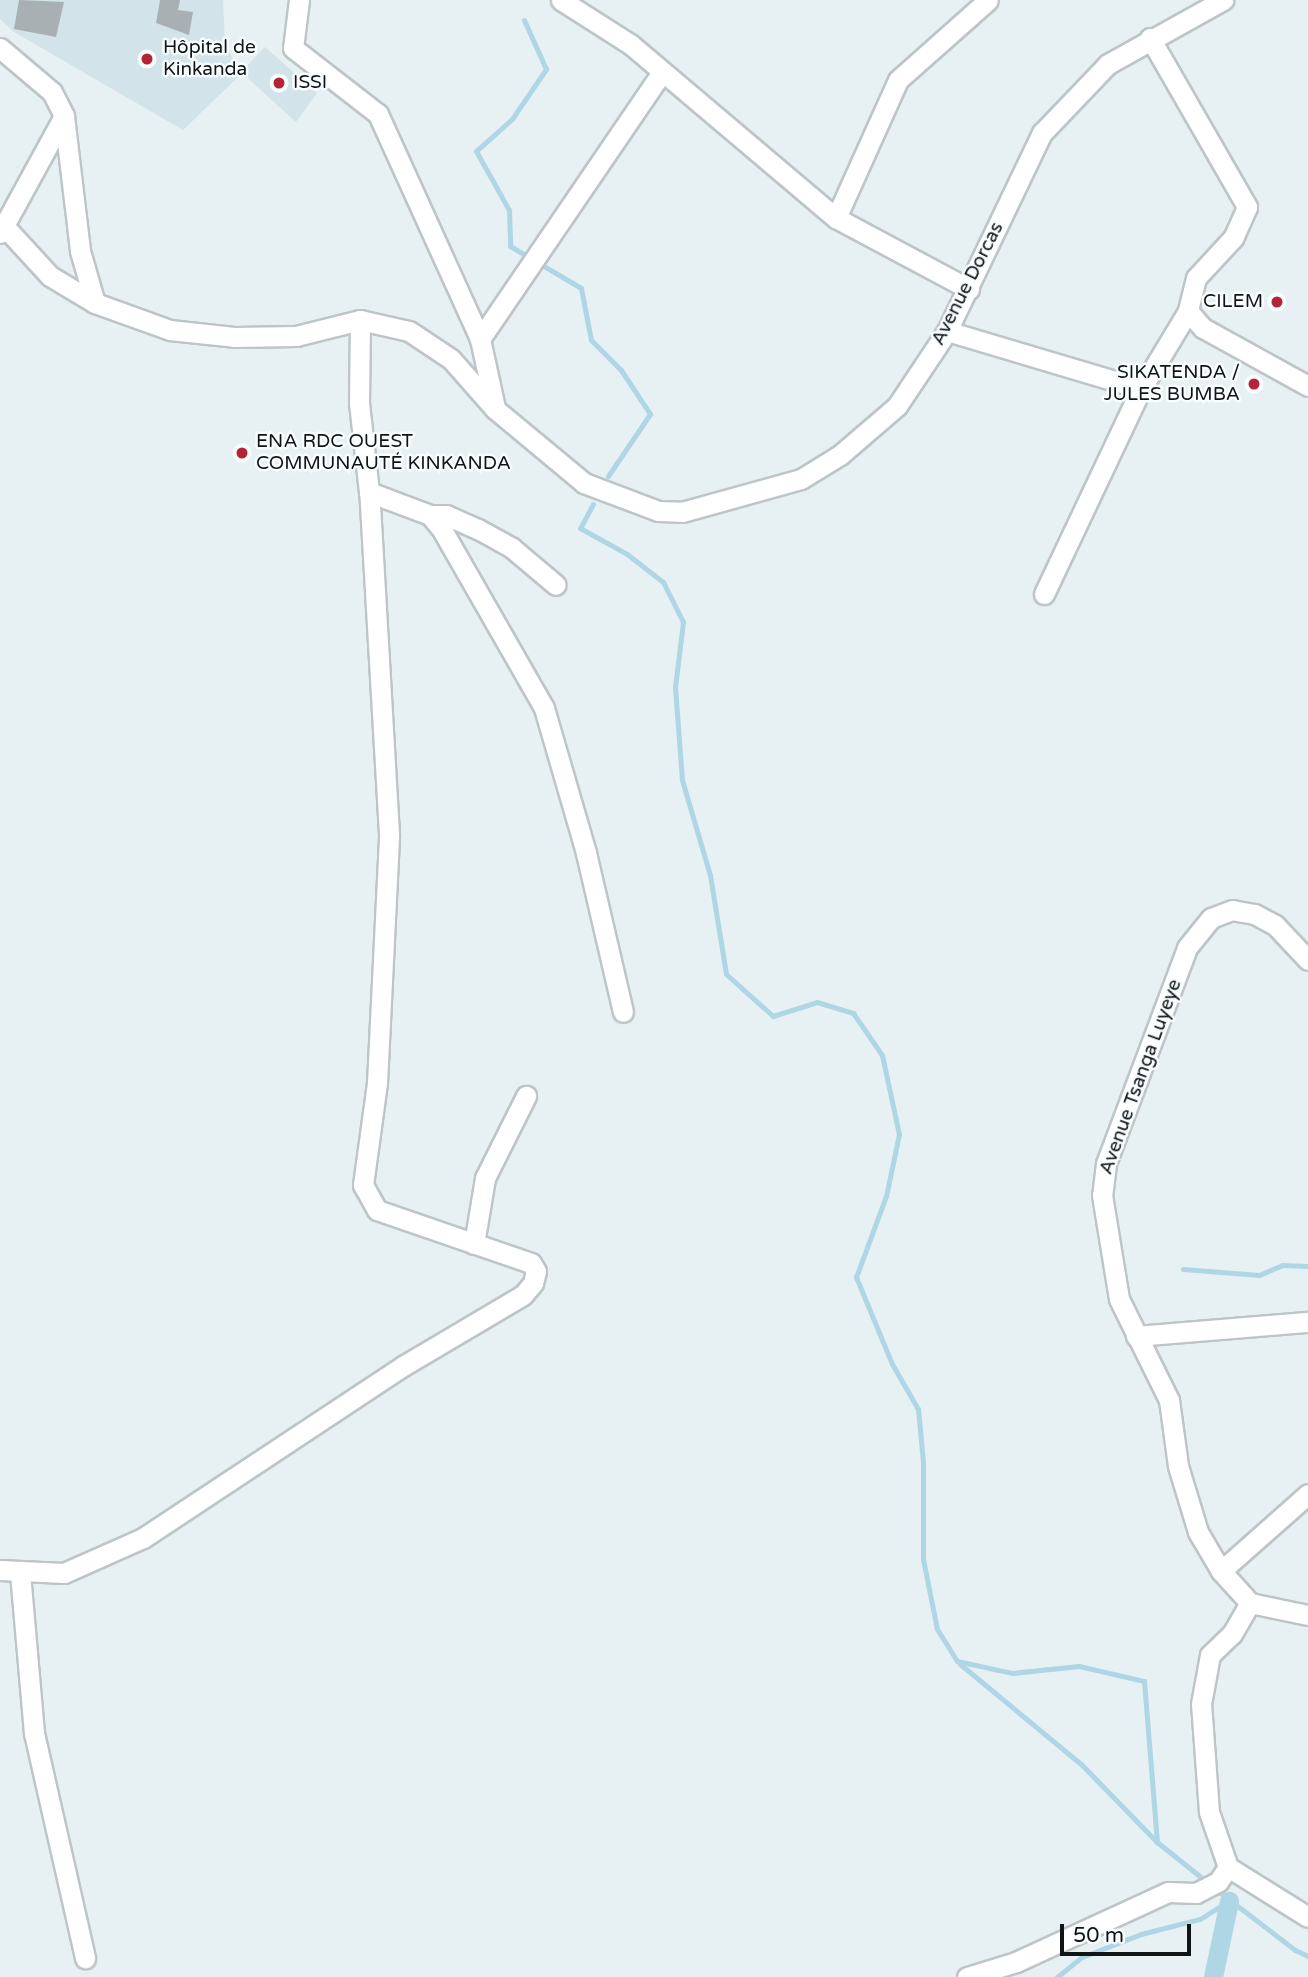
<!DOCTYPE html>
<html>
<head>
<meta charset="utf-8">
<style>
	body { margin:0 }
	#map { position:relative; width:1308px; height:1977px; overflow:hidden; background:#e7f0f3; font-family:"Varela Round",sans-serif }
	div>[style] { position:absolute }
	.built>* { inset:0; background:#d2e3ea }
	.stream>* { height:5px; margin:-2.5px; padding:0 2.5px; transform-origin:2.5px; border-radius:2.5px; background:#afd6e4 }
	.canal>* { height:19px; margin:-9.5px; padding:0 9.5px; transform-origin:9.5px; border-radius:9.5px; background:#afd6e4 }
	.building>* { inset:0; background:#a8b0b4 }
	.roads { filter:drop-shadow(2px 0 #bdc5c8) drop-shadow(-2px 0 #bdc5c8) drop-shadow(0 2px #bdc5c8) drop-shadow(0 -2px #bdc5c8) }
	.street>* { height:19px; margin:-9.5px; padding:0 9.5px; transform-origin:9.5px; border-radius:9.5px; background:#fff }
	.dots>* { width:19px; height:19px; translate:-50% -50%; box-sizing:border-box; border:4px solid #f8fdff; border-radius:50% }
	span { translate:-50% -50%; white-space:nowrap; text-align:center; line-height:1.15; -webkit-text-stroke:5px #f8fdff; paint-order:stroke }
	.poi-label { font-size:19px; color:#111415 }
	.left { translate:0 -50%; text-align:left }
	.right { translate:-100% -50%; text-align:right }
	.street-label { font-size:19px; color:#111415 }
	.scale { position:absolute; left:1060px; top:1924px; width:131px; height:32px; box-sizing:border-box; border:4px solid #111415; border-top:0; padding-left:9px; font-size:21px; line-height:24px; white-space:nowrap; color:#111415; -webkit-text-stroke:5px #f8fdff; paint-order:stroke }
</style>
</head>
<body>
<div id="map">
	<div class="built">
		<i style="clip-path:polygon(0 0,223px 0,225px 45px,241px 72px,265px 47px,317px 93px,296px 122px,242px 73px,183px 130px,14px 32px,0 19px)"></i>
	</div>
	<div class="stream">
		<i style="left:524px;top:20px;width:54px;rotate:65.8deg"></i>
		<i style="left:546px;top:69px;width:60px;rotate:124.2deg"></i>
		<i style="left:512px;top:119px;width:48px;rotate:138.4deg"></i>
		<i style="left:476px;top:151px;width:68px;rotate:60.8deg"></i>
		<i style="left:509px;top:210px;width:36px;rotate:88deg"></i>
		<i style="left:510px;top:246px;width:82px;rotate:30.6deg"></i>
		<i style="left:581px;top:288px;width:53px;rotate:79.1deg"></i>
		<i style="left:591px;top:340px;width:42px;rotate:45deg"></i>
		<i style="left:621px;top:370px;width:53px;rotate:56.6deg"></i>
		<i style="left:650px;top:414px;width:75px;rotate:124.1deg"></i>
		<i style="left:593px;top:504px;width:27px;rotate:118deg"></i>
		<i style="left:580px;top:528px;width:54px;rotate:29deg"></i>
		<i style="left:627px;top:554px;width:46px;rotate:37.9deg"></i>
		<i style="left:663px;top:582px;width:45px;rotate:63.4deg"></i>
		<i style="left:683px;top:622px;width:65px;rotate:97deg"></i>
		<i style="left:675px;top:687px;width:93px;rotate:85.7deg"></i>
		<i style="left:682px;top:780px;width:99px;rotate:73.6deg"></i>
		<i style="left:710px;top:875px;width:100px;rotate:80.8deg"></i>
		<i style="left:726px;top:974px;width:63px;rotate:41.8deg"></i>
		<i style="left:773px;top:1016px;width:46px;rotate:-17.7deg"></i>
		<i style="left:817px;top:1002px;width:38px;rotate:17deg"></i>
		<i style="left:853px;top:1013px;width:51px;rotate:55.4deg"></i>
		<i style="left:882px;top:1055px;width:81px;rotate:77.9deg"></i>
		<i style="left:899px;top:1134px;width:63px;rotate:101.8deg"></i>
		<i style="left:886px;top:1196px;width:86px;rotate:110.3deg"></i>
		<i style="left:856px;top:1277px;width:94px;rotate:67.5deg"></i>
		<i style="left:892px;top:1364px;width:52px;rotate:60deg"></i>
		<i style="left:918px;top:1409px;width:53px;rotate:84.6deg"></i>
		<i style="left:923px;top:1462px;width:97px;rotate:90deg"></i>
		<i style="left:923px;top:1559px;width:71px;rotate:78.7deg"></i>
		<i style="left:937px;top:1629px;width:38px;rotate:58deg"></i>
		<i style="left:957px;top:1661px;width:56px;rotate:12.3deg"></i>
		<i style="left:1012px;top:1673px;width:67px;rotate:-6deg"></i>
		<i style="left:1079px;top:1666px;width:67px;rotate:13deg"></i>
		<i style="left:1144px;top:1681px;width:162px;rotate:85.4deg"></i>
		<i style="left:1157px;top:1842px;width:64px;rotate:38.7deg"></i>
		<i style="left:1183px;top:1269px;width:76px;rotate:4.5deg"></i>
		<i style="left:1259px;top:1275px;width:25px;rotate:-23deg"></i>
		<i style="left:1282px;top:1265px;width:26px;rotate:2deg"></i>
		<i style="left:960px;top:1664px;width:158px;rotate:39.6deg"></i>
		<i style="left:1082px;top:1765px;width:107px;rotate:45.8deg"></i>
		<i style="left:1214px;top:1888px;width:102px;rotate:37.4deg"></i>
		<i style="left:1295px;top:1950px;width:14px;rotate:25deg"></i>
		<i style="left:1057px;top:1977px;width:32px;rotate:-39deg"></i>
		<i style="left:1082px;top:1957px;width:63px;rotate:-21.3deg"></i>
		<i style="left:1141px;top:1934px;width:61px;rotate:-14.3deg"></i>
		<i style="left:1200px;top:1919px;width:34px;rotate:-32deg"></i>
	</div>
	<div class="canal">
		<i style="left:1213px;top:1977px;width:78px;rotate:-78.1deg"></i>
	</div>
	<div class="building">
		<i style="clip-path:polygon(19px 0,64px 2px,56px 37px,14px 29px)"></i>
		<i style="clip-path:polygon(160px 0,180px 0,178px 10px,193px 12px,189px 35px,156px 23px)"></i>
	</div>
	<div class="roads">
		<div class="street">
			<i style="left:299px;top:0;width:48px;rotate:97.1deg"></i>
			<i style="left:293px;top:48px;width:108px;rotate:37.8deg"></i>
			<i style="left:378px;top:114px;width:247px;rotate:65.6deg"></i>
			<i style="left:480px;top:339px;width:71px;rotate:77.7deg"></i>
			<i style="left:561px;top:0;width:82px;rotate:32.5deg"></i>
			<i style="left:630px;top:44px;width:270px;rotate:40.2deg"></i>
			<i style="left:836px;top:218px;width:151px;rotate:28.1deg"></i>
			<i style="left:1150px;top:38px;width:195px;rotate:60.1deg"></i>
			<i style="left:1247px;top:207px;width:34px;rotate:114deg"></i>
			<i style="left:1233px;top:238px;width:54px;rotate:132.8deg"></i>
			<i style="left:1196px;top:278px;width:34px;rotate:104deg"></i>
			<i style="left:0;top:48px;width:68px;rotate:40.2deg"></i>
			<i style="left:52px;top:92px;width:27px;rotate:63deg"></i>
			<i style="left:64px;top:116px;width:136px;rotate:83.2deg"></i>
			<i style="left:80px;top:251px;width:54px;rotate:73.9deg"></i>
			<i style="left:95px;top:303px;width:80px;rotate:19.8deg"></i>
			<i style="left:170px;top:330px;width:64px;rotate:6.2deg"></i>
			<i style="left:234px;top:337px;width:62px;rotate:-0.9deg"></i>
			<i style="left:296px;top:336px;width:66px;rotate:-14deg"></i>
			<i style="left:360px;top:320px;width:50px;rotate:12.7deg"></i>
			<i style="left:409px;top:331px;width:50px;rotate:33.7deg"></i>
			<i style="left:451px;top:359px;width:67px;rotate:48.7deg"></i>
			<i style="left:495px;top:409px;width:116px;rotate:39.7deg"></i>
			<i style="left:584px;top:483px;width:79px;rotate:20.7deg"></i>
			<i style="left:658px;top:511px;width:24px;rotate:2deg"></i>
			<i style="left:682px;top:512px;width:123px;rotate:-15.5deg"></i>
			<i style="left:801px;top:479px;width:46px;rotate:-31.6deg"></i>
			<i style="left:840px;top:455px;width:75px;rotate:-40.7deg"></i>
			<i style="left:897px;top:406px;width:90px;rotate:-56.3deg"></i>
			<i style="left:947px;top:331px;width:220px;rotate:-64.4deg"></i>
			<i style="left:1042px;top:133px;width:95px;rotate:-46.3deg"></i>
			<i style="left:1108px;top:64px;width:132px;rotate:-29.1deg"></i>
			<i style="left:836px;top:218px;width:151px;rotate:-65.8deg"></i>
			<i style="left:898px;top:80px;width:120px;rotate:-41.6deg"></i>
			<i style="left:4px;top:226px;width:68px;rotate:47.4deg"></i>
			<i style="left:50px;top:276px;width:52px;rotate:31deg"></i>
			<i style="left:0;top:233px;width:133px;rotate:-61.3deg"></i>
			<i style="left:1188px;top:311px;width:23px;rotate:49deg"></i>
			<i style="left:1203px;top:328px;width:120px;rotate:28.9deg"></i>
			<i style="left:947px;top:331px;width:202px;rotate:16.6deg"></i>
			<i style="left:1141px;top:389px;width:91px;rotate:-58.9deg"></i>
			<i style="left:480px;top:339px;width:321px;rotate:-55.7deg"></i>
			<i style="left:369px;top:492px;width:65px;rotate:20.7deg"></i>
			<i style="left:430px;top:515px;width:17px;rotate:50deg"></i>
			<i style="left:441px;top:528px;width:207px;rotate:60.2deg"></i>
			<i style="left:544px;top:708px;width:151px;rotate:73.8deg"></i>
			<i style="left:586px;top:853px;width:163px;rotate:76.9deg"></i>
			<i style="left:430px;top:515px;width:16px"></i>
			<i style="left:446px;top:515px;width:35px;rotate:24deg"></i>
			<i style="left:478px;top:529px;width:39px;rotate:29deg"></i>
			<i style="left:512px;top:548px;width:57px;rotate:40.1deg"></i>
			<i style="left:1044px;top:594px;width:227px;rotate:-64.7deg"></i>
			<i style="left:1308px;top:960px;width:48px;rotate:-133.3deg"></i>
			<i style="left:1275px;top:925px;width:24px;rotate:-152deg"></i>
			<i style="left:1254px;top:914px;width:22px;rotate:-170deg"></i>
			<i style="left:1232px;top:910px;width:22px;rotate:159deg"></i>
			<i style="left:1211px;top:918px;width:38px;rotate:129deg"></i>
			<i style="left:1187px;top:948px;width:231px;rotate:110.6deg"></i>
			<i style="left:1106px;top:1164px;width:31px;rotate:97deg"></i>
			<i style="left:1102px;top:1195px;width:105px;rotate:80.7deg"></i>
			<i style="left:1119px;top:1299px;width:113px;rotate:63.7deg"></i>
			<i style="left:1169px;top:1400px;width:67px;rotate:82.2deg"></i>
			<i style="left:1178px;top:1466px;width:69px;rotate:73.1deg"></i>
			<i style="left:1198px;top:1532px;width:45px;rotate:59.5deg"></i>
			<i style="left:1221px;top:1571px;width:43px;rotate:47.8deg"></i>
			<i style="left:1250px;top:1603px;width:59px;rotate:11.7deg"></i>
			<i style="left:474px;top:1244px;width:67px;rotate:-80.5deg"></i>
			<i style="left:485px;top:1178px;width:92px;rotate:-63.4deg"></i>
			<i style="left:1136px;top:1336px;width:173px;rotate:-4.7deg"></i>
			<i style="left:0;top:1570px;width:64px;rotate:2.7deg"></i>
			<i style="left:64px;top:1573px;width:86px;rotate:-23.9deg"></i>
			<i style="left:143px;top:1538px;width:312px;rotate:-33.5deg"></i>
			<i style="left:403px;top:1366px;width:139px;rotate:-30.6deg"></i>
			<i style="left:523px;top:1295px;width:16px;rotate:-50deg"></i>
			<i style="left:533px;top:1283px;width:12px;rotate:-76deg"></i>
			<i style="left:536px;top:1271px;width:9px;rotate:-122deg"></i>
			<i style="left:531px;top:1263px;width:163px;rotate:-161deg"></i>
			<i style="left:377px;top:1210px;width:29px;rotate:-119deg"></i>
			<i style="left:363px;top:1185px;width:103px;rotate:-82.2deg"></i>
			<i style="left:377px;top:1083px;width:249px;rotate:-87.2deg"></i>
			<i style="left:389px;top:834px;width:343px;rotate:-93.3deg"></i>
			<i style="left:369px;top:492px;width:90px;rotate:-96.4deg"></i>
			<i style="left:359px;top:403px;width:83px;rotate:-89.3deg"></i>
			<i style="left:1221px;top:1571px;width:116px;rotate:-41.5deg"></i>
			<i style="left:20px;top:1573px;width:161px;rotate:85deg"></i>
			<i style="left:34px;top:1733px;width:231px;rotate:77.2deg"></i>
			<i style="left:1228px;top:1867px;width:94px;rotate:32deg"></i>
			<i style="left:967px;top:1977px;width:51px;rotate:-17deg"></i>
			<i style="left:1016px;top:1962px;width:167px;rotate:-24.7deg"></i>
			<i style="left:1168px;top:1892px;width:28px;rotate:2deg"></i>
			<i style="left:1196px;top:1893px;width:25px;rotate:-27deg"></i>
			<i style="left:1218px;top:1882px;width:18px;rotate:-56deg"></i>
			<i style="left:1228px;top:1867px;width:58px;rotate:-109.1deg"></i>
			<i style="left:1209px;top:1812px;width:108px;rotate:-94.2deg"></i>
			<i style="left:1201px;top:1704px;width:50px;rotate:-79.6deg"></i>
			<i style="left:1210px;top:1655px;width:30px;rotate:-44deg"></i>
			<i style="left:1232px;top:1634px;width:36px;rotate:-60deg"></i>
		</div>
	</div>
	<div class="dots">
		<i style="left:147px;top:59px;background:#b52336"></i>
		<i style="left:279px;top:83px;background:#b52336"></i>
		<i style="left:1277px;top:302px;background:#b52336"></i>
		<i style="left:1254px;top:384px;background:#b52336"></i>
		<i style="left:242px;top:453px;background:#b52336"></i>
	</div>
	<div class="poi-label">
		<span class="left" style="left:163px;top:59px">Hôpital de<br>Kinkanda</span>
		<span class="left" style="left:293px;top:83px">ISSI</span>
		<span class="right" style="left:1263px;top:302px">CILEM</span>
		<span class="right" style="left:1240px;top:384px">SIKATENDA /<br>JULES BUMBA</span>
		<span class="left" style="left:256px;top:453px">ENA RDC OUEST<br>COMMUNAUTÉ KINKANDA</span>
	</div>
	<div class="street-label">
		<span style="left:968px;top:284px;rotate:-63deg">Avenue Dorcas</span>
		<span style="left:1141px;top:1077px;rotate:-70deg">Avenue Tsanga Luyeye</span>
	</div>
	<div class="scale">50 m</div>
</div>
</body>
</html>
